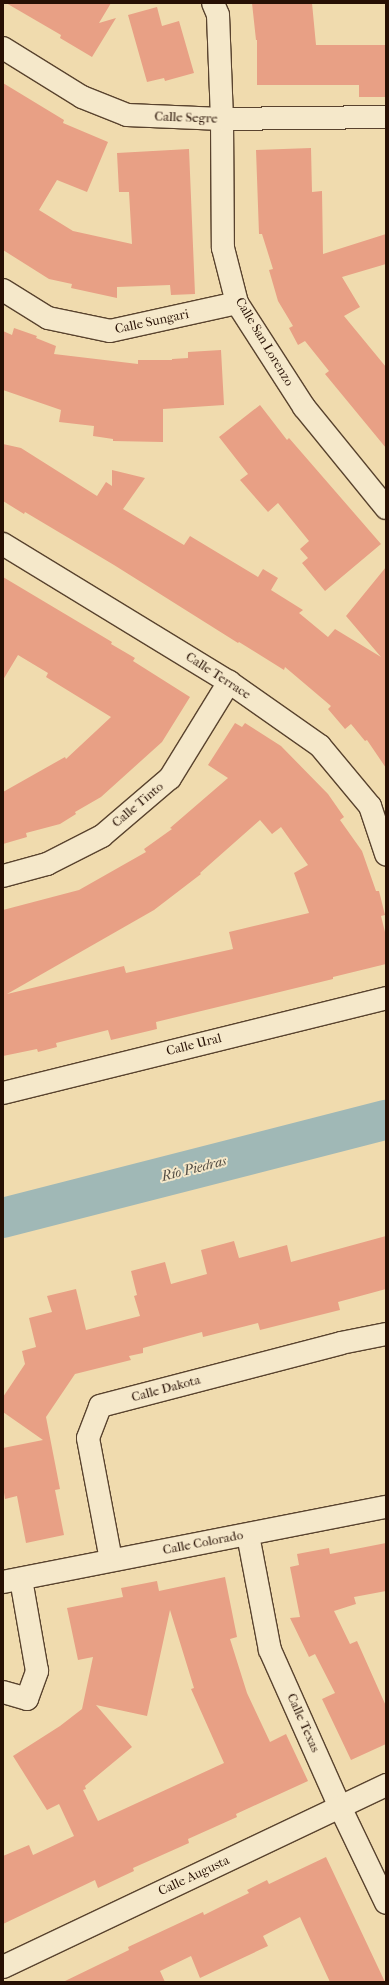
<!DOCTYPE html>
<html>
<head>
<meta charset="utf-8">
<style>
	body { margin:0 }
	#map { position:relative; width:389px; height:1985px; overflow:hidden; background:#f0dbae; font-family:"IM FELL French Canon",serif }
	div>[style] { position:absolute }
	.river>* { height:40px; margin:-20px; padding:0 20px; transform-origin:20px; border-radius:20px; background:#a0b8b6 }
	.building>* { inset:0; background:#e8a085 }
	.roads { filter:drop-shadow(1px 0 #59432e) drop-shadow(-1px 0 #59432e) drop-shadow(0 1px #59432e) drop-shadow(0 -1px #59432e) }
	.minor>* { height:22px; margin:-11px; padding:0 11px; transform-origin:11px; border-radius:11px; background:#f5e8ca }
	span { translate:-50% -50%; white-space:nowrap; text-align:center; line-height:1.15; -webkit-text-stroke:4px #f5e8ca; paint-order:stroke }
	.street-label { font-size:13px; color:#271004 }
	.water-label { font-size:14px; color:#514b42; font-style:italic }
	.frame { position:absolute; inset:0; border:4px solid #271004; pointer-events:none }
</style>
</head>
<body>
<div id="map">
	<div class="river">
		<i style="left:3px;top:1218px;width:395px;rotate:-14.4deg"></i>
	</div>
	<div class="building">
		<i style="clip-path:polygon(6px 3px,111px 3px,99px 23px,116px 18px,92px 57px,60px 38px,61px 35px)"></i>
		<i style="clip-path:polygon(252px 3px,312px 3px,316px 45px,386px 45px,386px 97px,359px 97px,359px 85px,257px 85px,257px 40px,256px 40px)"></i>
		<i style="clip-path:polygon(157px 7px,162px 26px,179px 21px,194px 73px,165px 81px,164px 78px,147px 82px,128px 15px)"></i>
		<i style="clip-path:polygon(3px 83px,64px 120px,63px 123px,108px 142px,87px 192px,57px 180px,39px 210px,73px 231px,132px 244px,129px 192px,119px 192px,117px 153px,189px 149px,195px 294px,171px 295px,170px 285px,117px 287px,117px 298px,71px 288px,72px 284px,49px 279px,3px 250px)"></i>
		<i style="clip-path:polygon(311px 148px,312px 192px,322px 191px,323px 254px,386px 234px,386px 264px,342px 277px,360px 307px,344px 316px,386px 367px,386px 448px,325px 374px,329px 371px,305px 341px,298px 345px,289px 328px,293px 326px,278px 301px,269px 270px,273px 269px,262px 234px,259px 234px,256px 150px)"></i>
		<i style="clip-path:polygon(14px 328px,37px 336px,36px 338px,56px 346px,54px 354px,138px 364px,138px 360px,172px 360px,172px 359px,188px 358px,188px 352px,221px 350px,224px 405px,163px 409px,163px 442px,113px 441px,113px 439px,93px 436px,94px 426px,59px 422px,61px 410px,3px 390px,3px 331px,12px 335px)"></i>
		<i style="clip-path:polygon(260px 405px,287px 440px,289px 438px,381px 544px,325px 591px,302px 563px,308px 558px,300px 549px,309px 541px,278px 503px,268px 512px,240px 480px,248px 474px,219px 437px)"></i>
		<i style="clip-path:polygon(3px 444px,21px 448px,97px 496px,106px 482px,112px 486px,112px 470px,145px 478px,123px 509px,184px 545px,190px 536px,258px 577px,263px 569px,278px 578px,271px 590px,303px 610px,299px 613px,328px 637px,335px 629px,381px 657px,346px 616px,386px 567px,386px 768px,367px 740px,365px 741px,351px 724px,345px 729px,328px 709px,331px 706px,285px 667px,284px 670px,239px 642px,238px 643px,114px 565px,25px 512px,24px 514px,3px 501px)"></i>
		<i style="clip-path:polygon(3px 577px,112px 642px,111px 644px,135px 658px,133px 661px,190px 697px,162px 742px,101px 797px,75px 812px,76px 814px,60px 824px,26px 833px,27px 837px,3px 844px,3px 792px,65px 757px,66px 759px,111px 717px,46px 677px,48px 673px,18px 655px,3px 680px)"></i>
		<i style="clip-path:polygon(evenodd,235px 723px,242px 727px,245px 723px,281px 746px,328px 794px,344px 817px,340px 820px,362px 851px,376px 891px,379px 891px,385px 915px,381px 916px,386px 936px,386px 964px,333px 977px,333px 979px,156px 1022px,157px 1029px,111px 1040px,108px 1030px,56px 1043px,57px 1047px,38px 1052px,37px 1049px,3px 1056px,3px 910px,79px 890px,146px 852px,144px 849px,172px 829px,170px 828px,228px 778px,208px 765px,235px 723px,260px 820px,272px 834px,281px 827px,308px 865px,294px 873px,309px 913px,229px 932px,233px 949px,126px 973px,124px 966px,7px 994px,154px 910px,201px 874px,200px 873px,260px 820px)"></i>
		<i style="clip-path:polygon(386px 1236px,386px 1289px,338px 1302px,340px 1310px,260px 1330px,258px 1323px,203px 1337px,202px 1332px,143px 1348px,143px 1353px,129px 1356px,131px 1360px,75px 1374px,46px 1417px,60px 1489px,55px 1490px,64px 1535px,26px 1543px,17px 1496px,5px 1499px,3px 1486px,3px 1448px,43px 1440px,3px 1412px,3px 1397px,25px 1364px,22px 1351px,36px 1347px,29px 1318px,52px 1312px,47px 1296px,76px 1289px,86px 1330px,140px 1316px,134px 1296px,137px 1295px,131px 1271px,165px 1262px,171px 1284px,207px 1274px,201px 1250px,234px 1241px,239px 1258px,287px 1245px,291px 1262px)"></i>
		<i style="clip-path:polygon(386px 1543px,386px 1591px,354px 1597px,356px 1604px,334px 1611px,350px 1644px,357px 1641px,386px 1706px,386px 1744px,351px 1760px,322px 1699px,335px 1693px,315px 1654px,309px 1657px,290px 1618px,300px 1617px,290px 1567px,299px 1565px,297px 1554px,329px 1548px,330px 1554px)"></i>
		<i style="clip-path:polygon(evenodd,225px 1577px,237px 1637px,230px 1639px,247px 1693px,270px 1742px,286px 1734px,308px 1781px,236px 1814px,237px 1817px,188px 1839px,189px 1843px,133px 1868px,134px 1871px,98px 1888px,95px 1880px,3px 1924px,3px 1856px,29px 1845px,33px 1855px,74px 1836px,59px 1804px,47px 1810px,13px 1756px,60px 1726px,82px 1709px,93px 1657px,78px 1660px,67px 1608px,123px 1597px,121px 1588px,157px 1581px,159px 1591px,225px 1577px,170px 1610px,194px 1688px,191px 1689px,224px 1763px,98px 1821px,83px 1790px,86px 1789px,85px 1786px,132px 1747px,96px 1705px,147px 1716px,170px 1610px)"></i>
		<i style="clip-path:polygon(326px 1857px,385px 1982px,330px 1982px,300px 1917px,263px 1936px,268px 1946px,200px 1978px,191px 1956px,160px 1971px,165px 1982px,63px 1982px,129px 1950px,128px 1947px,203px 1912px,204px 1915px,224px 1905px,249px 1893px,247px 1890px,267px 1880px,269px 1884px)"></i>
	</div>
	<div class="roads">
		<div class="minor">
			<i style="left:213px;top:3px;width:13px;rotate:67deg"></i>
			<i style="left:218px;top:15px;width:104px;rotate:87.8deg"></i>
			<i style="left:222px;top:119px;width:129px;rotate:89.6deg"></i>
			<i style="left:223px;top:248px;width:57px;rotate:75.7deg"></i>
			<i style="left:237px;top:303px;width:124px;rotate:57.2deg"></i>
			<i style="left:304px;top:407px;width:130px;rotate:50.9deg"></i>
			<i style="left:3px;top:48px;width:93px;rotate:31.8deg"></i>
			<i style="left:82px;top:97px;width:48px;rotate:21.8deg"></i>
			<i style="left:127px;top:115px;width:95px;rotate:2.4deg"></i>
			<i style="left:222px;top:119px;width:164px;rotate:-0.7deg"></i>
			<i style="left:3px;top:290px;width:53px;rotate:31.9deg"></i>
			<i style="left:48px;top:318px;width:63px;rotate:11.8deg"></i>
			<i style="left:110px;top:331px;width:130px;rotate:-12.4deg"></i>
			<i style="left:3px;top:544px;width:265px;rotate:31.4deg"></i>
			<i style="left:229px;top:682px;width:111px;rotate:35.1deg"></i>
			<i style="left:320px;top:746px;width:78px;rotate:50.2deg"></i>
			<i style="left:370px;top:806px;width:51px;rotate:71.6deg"></i>
			<i style="left:3px;top:876px;width:46px;rotate:-15.3deg"></i>
			<i style="left:47px;top:864px;width:62px;rotate:-27deg"></i>
			<i style="left:102px;top:836px;width:89px;rotate:-40.5deg"></i>
			<i style="left:170px;top:778px;width:113px;rotate:-58.4deg"></i>
			<i style="left:3px;top:1093px;width:395px;rotate:-13.9deg"></i>
			<i style="left:248px;top:1535px;width:117px;rotate:79.2deg"></i>
			<i style="left:270px;top:1650px;width:172px;rotate:66deg"></i>
			<i style="left:340px;top:1807px;width:106px;rotate:64.4deg"></i>
			<i style="left:111px;top:1560px;width:124px;rotate:-100.7deg"></i>
			<i style="left:88px;top:1438px;width:34px;rotate:-69deg"></i>
			<i style="left:100px;top:1406px;width:249px;rotate:-14.6deg"></i>
			<i style="left:341px;top:1343px;width:46px;rotate:-11.3deg"></i>
			<i style="left:3px;top:1582px;width:390px;rotate:-11.1deg"></i>
			<i style="left:3px;top:1692px;width:25px;rotate:16deg"></i>
			<i style="left:27px;top:1699px;width:30px;rotate:-70deg"></i>
			<i style="left:37px;top:1671px;width:93px;rotate:-99.9deg"></i>
			<i style="left:3px;top:1967px;width:424px;rotate:-25.4deg"></i>
		</div>
	</div>
	<div class="street-label">
		<span style="left:186px;top:118px;rotate:2deg">Calle Segre</span>
		<span style="left:152px;top:322px;rotate:-12deg">Calle Sungari</span>
		<span style="left:264px;top:342px;rotate:59deg">Calle San Lorenzo</span>
		<span style="left:218px;top:676px;rotate:33deg">Calle Terrace</span>
		<span style="left:138px;top:805px;rotate:-40deg">Calle Tinto</span>
		<span style="left:194px;top:1045px;rotate:-14deg">Calle Ural</span>
		<span style="left:166px;top:1389px;rotate:-15deg">Calle Dakota</span>
		<span style="left:203px;top:1543px;rotate:-11deg">Calle Colorado</span>
		<span style="left:303px;top:1723px;rotate:66deg">Calle Texas</span>
		<span style="left:194px;top:1876px;rotate:-25deg">Calle Augusta</span>
	</div>
	<div class="water-label">
		<span style="left:194px;top:1169px;rotate:-14deg">Río Piedras</span>
	</div>
	<div class="frame"></div>
</div>
</body>
</html>
